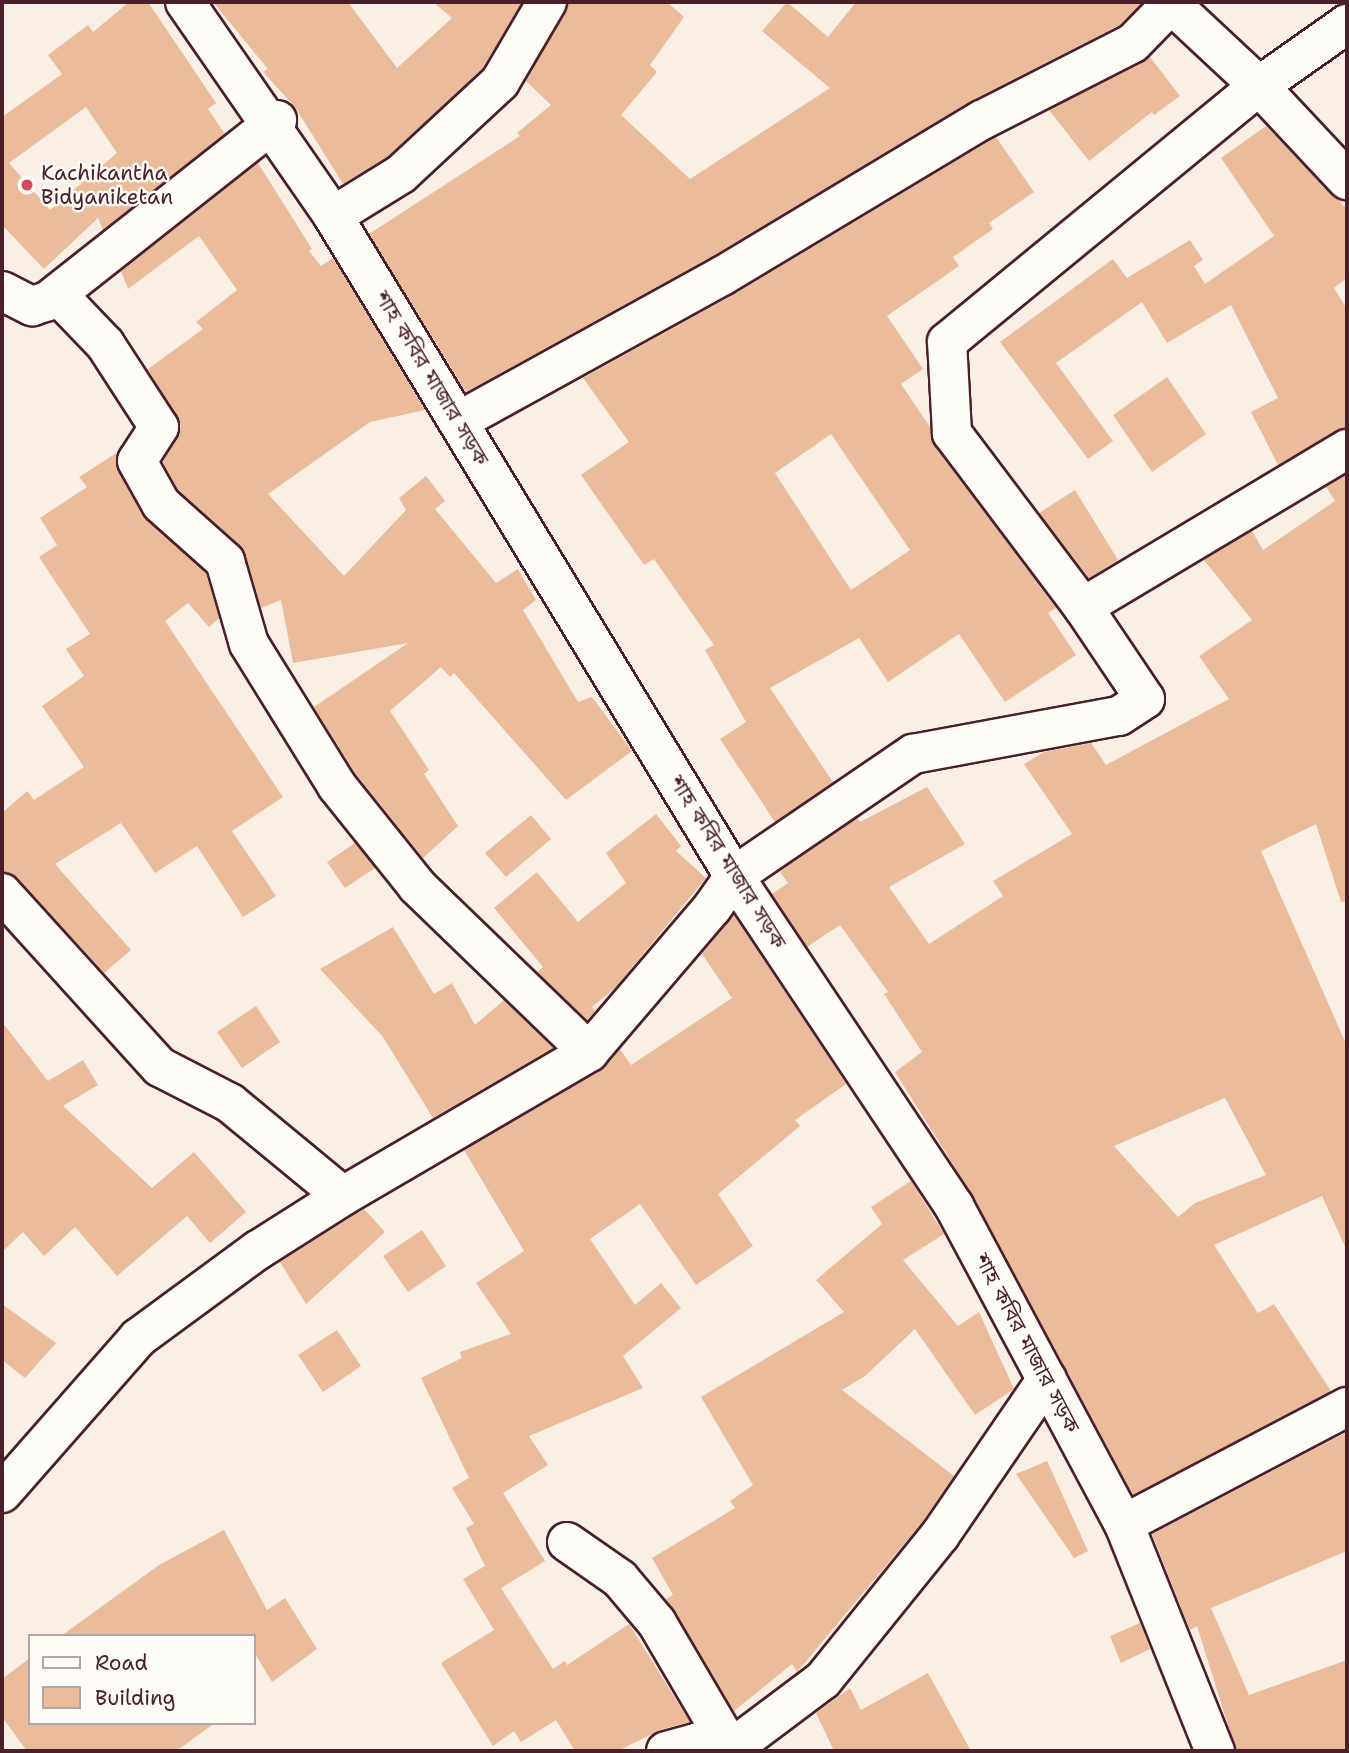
<!DOCTYPE html>
<html>
<head>
<meta charset="utf-8">
<style>
	body { margin:0 }
	#map { position:relative; width:1349px; height:1753px; overflow:hidden; background:#f9efe5; font-family:"Shantell Sans","Noto Sans Bengali",sans-serif }
	div>[style] { position:absolute }
	.building>* { inset:0; background:#ebbc9b }
	.roads { filter:drop-shadow(2px 0 #4a1f2b) drop-shadow(-2px 0 #4a1f2b) drop-shadow(0 2px #4a1f2b) drop-shadow(0 -2px #4a1f2b) }
	.minor>* { height:38px; margin:-19px; padding:0 19px; transform-origin:19px; border-radius:19px; background:#fdfcf7 }
	.tertiary>* { height:38px; margin:-19px; padding:0 19px; transform-origin:19px; border-radius:19px; background:#fdfcf7 }
	.dots>* { width:19px; height:19px; translate:-50% -50%; box-sizing:border-box; border:4px solid #fdfcf7; border-radius:50% }
	span { translate:-50% -50%; white-space:nowrap; text-align:center; line-height:1.15; -webkit-text-stroke:5px #fdfcf7; paint-order:stroke }
	.poi-label { font-size:21px; color:#4a1f2b }
	.left { translate:0 -50%; text-align:left }
	.street-label { font-size:21px; color:#4a1f2b }
	.frame { position:absolute; inset:0; border:4px solid #4a1f2b; pointer-events:none }
	.legend { position:absolute; left:28px; top:1634px; width:228px; height:91px; box-sizing:border-box; background:#fdfcf7; border:2px solid #b5a4a5; margin:0; padding:9px 12px; list-style:none; font-size:21px; color:#4a1f2b }
	.legend li { display:flex; align-items:center; gap:14px; height:35px }
	.legend b { width:35px; border:2px solid #b5a4a5 }
</style>
</head>
<body>
<div id="map">
	<div class="building">
		<i style="clip-path:polygon(evenodd,129px 2px,148px 2px,216px 103px,208px 109px,225px 134px,103px 230px,98px 218px,44px 269px,2px 225px,2px 117px,62px 74px,48px 55px,88px 25px,93px 32px,129px 2px,86px 107px,117px 153px,50px 210px,9px 163px,86px 107px)"></i>
		<i style="clip-path:polygon(213px 2px,348px 2px,397px 68px,452px 18px,433px 2px,522px 2px,483px 68px,388px 157px,343px 184px,295px 107px,263px 72px,268px 69px)"></i>
		<i style="clip-path:polygon(569px 2px,667px 2px,684px 17px,650px 65px,657px 72px,621px 115px,690px 179px,830px 88px,762px 31px,787px 2px,828px 37px,856px 2px,1143px 2px,1120px 25px,971px 101px,711px 257px,466px 392px,369px 234px,520px 136px,517px 133px,551px 105px,526px 81px)"></i>
		<i style="clip-path:polygon(1150px 57px,1180px 96px,1154px 115px,1152px 112px,1089px 161px,1049px 110px)"></i>
		<i style="clip-path:polygon(1266px 126px,1347px 209px,1347px 278px,1334px 288px,1347px 309px,1347px 427px,1278px 465px,1251px 412px,1278px 398px,1231px 305px,1167px 343px,1142px 302px,1056px 363px,1113px 441px,1088px 459px,1000px 342px,1113px 259px,1127px 278px,1190px 240px,1203px 260px,1194px 266px,1205px 284px,1274px 236px,1221px 158px)"></i>
		<i style="clip-path:polygon(evenodd,996px 137px,1034px 192px,989px 223px,993px 229px,953px 257px,959px 266px,887px 316px,923px 369px,901px 384px,930px 427px,935px 446px,1056px 608px,1048px 613px,1076px 655px,1005px 702px,959px 634px,888px 682px,859px 638px,770px 688px,833px 782px,775px 822px,720px 739px,746px 722px,705px 650px,714px 645px,654px 559px,644px 565px,581px 475px,629px 442px,583px 378px,733px 295px,996px 137px,831px 434px,910px 550px,851px 590px,775px 473px,831px 434px)"></i>
		<i style="clip-path:polygon(258px 163px,312px 249px,309px 251px,321px 266px,333px 258px,425px 410px,370px 422px,268px 494px,344px 576px,406px 510px,399px 498px,426px 476px,445px 501px,435px 509px,496px 583px,518px 569px,536px 600px,523px 610px,578px 702px,592px 697px,632px 751px,566px 800px,454px 673px,450px 677px,441px 667px,390px 711px,429px 770px,424px 774px,458px 826px,423px 858px,355px 773px,314px 707px,408px 643px,293px 663px,281px 600px,261px 608px,240px 545px,178px 490px,163px 462px,181px 426px,148px 369px,203px 329px,196px 322px,237px 290px,199px 236px,128px 289px,121px 271px)"></i>
		<i style="clip-path:polygon(1167px 377px,1206px 434px,1152px 472px,1113px 415px)"></i>
		<i style="clip-path:polygon(118px 452px,118px 471px,142px 515px,206px 573px,219px 618px,209px 627px,188px 603px,165px 621px,283px 797px,232px 831px,276px 896px,243px 917px,197px 846px,155px 873px,121px 823px,55px 864px,131px 950px,104px 973px,18px 878px,2px 872px,2px 813px,27px 791px,34px 800px,84px 767px,42px 706px,84px 676px,66px 649px,90px 634px,39px 557px,57px 545px,40px 518px,87px 487px,79px 477px)"></i>
		<i style="clip-path:polygon(evenodd,1347px 474px,1347px 901px,1341px 902px,1316px 824px,1261px 851px,1347px 1046px,1347px 1251px,1322px 1196px,1214px 1245px,1258px 1313px,1274px 1304px,1331px 1391px,1133px 1495px,973px 1196px,895px 1072px,922px 1052px,884px 994px,888px 992px,840px 925px,807px 947px,772px 894px,788px 883px,780px 872px,793px 862px,857px 818px,860px 822px,927px 787px,965px 844px,889px 887px,929px 944px,1003px 896px,993px 881px,1072px 834px,1024px 764px,1044px 752px,1091px 743px,1106px 765px,1229px 699px,1199px 656px,1252px 620px,1204px 560px,1252px 531px,1263px 550px,1335px 501px,1326px 487px,1347px 474px,1225px 1098px,1266px 1175px,1195px 1203px,1178px 1217px,1114px 1146px,1225px 1098px)"></i>
		<i style="clip-path:polygon(1075px 490px,1118px 560px,1089px 578px,1039px 513px)"></i>
		<i style="clip-path:polygon(656px 814px,681px 846px,676px 851px,706px 878px,615px 988px,592px 1007px,595px 1011px,587px 1020px,537px 972px,543px 967px,494px 908px,537px 872px,578px 922px,626px 883px,606px 853px)"></i>
		<i style="clip-path:polygon(531px 815px,551px 839px,506px 877px,485px 853px)"></i>
		<i style="clip-path:polygon(355px 843px,375px 868px,345px 888px,327px 862px)"></i>
		<i style="clip-path:polygon(734px 915px,846px 1084px,795px 1120px,800px 1126px,718px 1194px,753px 1246px,696px 1285px,640px 1204px,590px 1239px,635px 1305px,661px 1283px,681px 1308px,623px 1356px,643px 1388px,529px 1436px,548px 1465px,503px 1493px,545px 1561px,501px 1588px,553px 1669px,565px 1661px,567px 1665px,629px 1624px,690px 1722px,660px 1730px,618px 1751px,575px 1751px,556px 1720px,521px 1742px,514px 1731px,493px 1746px,441px 1663px,494px 1630px,463px 1579px,485px 1566px,466px 1528px,474px 1524px,452px 1488px,469px 1478px,421px 1378px,462px 1358px,460px 1352px,511px 1334px,476px 1283px,524px 1251px,464px 1150px,600px 1071px,620px 1049px,631px 1065px,732px 998px,702px 954px)"></i>
		<i style="clip-path:polygon(393px 927px,434px 994px,452px 983px,475px 1025px,504px 1000px,553px 1048px,433px 1118px,383px 1037px,320px 969px)"></i>
		<i style="clip-path:polygon(256px 1006px,280px 1042px,242px 1068px,217px 1032px)"></i>
		<i style="clip-path:polygon(2px 1022px,48px 1081px,83px 1060px,98px 1085px,63px 1106px,152px 1188px,194px 1152px,246px 1212px,210px 1243px,187px 1216px,117px 1276px,75px 1227px,44px 1256px,23px 1232px,2px 1252px)"></i>
		<i style="clip-path:polygon(911px 1181px,944px 1234px,903px 1260px,958px 1326px,979px 1312px,1014px 1389px,975px 1415px,915px 1329px,865px 1376px,842px 1390px,954px 1476px,920px 1525px,797px 1672px,792px 1664px,734px 1711px,666px 1599px,673px 1595px,652px 1558px,735px 1508px,730px 1501px,753px 1485px,701px 1397px,844px 1312px,816px 1280px,882px 1224px,871px 1207px)"></i>
		<i style="clip-path:polygon(364px 1209px,385px 1232px,306px 1304px,280px 1262px)"></i>
		<i style="clip-path:polygon(422px 1230px,446px 1266px,408px 1292px,383px 1256px)"></i>
		<i style="clip-path:polygon(2px 1304px,56px 1343px,25px 1378px,2px 1360px)"></i>
		<i style="clip-path:polygon(337px 1330px,361px 1366px,323px 1392px,298px 1355px)"></i>
		<i style="clip-path:polygon(1347px 1432px,1347px 1551px,1211px 1608px,1249px 1695px,1347px 1660px,1347px 1751px,1236px 1751px,1197px 1626px,1190px 1630px,1152px 1534px)"></i>
		<i style="clip-path:polygon(1047px 1461px,1088px 1551px,1074px 1558px,1016px 1474px)"></i>
		<i style="clip-path:polygon(224px 1530px,267px 1610px,285px 1598px,317px 1649px,272px 1682px,254px 1652px,254px 1636px,61px 1636px,159px 1565px)"></i>
		<i style="clip-path:polygon(1140px 1623px,1150px 1649px,1121px 1663px,1110px 1636px)"></i>
		<i style="clip-path:polygon(30px 1658px,30px 1723px,215px 1723px,176px 1751px,27px 1751px,2px 1717px,2px 1679px)"></i>
		<i style="clip-path:polygon(928px 1673px,971px 1751px,834px 1751px,816px 1713px,850px 1688px,861px 1710px)"></i>
	</div>
	<div class="roads">
		<div class="minor">
			<i style="left:1169px;top:2px;width:123px;rotate:43deg"></i>
			<i style="left:1259px;top:86px;width:129px;rotate:46.9deg"></i>
			<i style="left:333px;top:216px;width:80px;rotate:-31.7deg"></i>
			<i style="left:401px;top:174px;width:135px;rotate:-42.9deg"></i>
			<i style="left:500px;top:82px;width:93px;rotate:-59.6deg"></i>
			<i style="left:2px;top:291px;width:34px;rotate:27deg"></i>
			<i style="left:32px;top:306px;width:17px;rotate:-17deg"></i>
			<i style="left:48px;top:301px;width:292px;rotate:-38.3deg"></i>
			<i style="left:58px;top:295px;width:68px;rotate:46.2deg"></i>
			<i style="left:105px;top:344px;width:99px;rotate:57deg"></i>
			<i style="left:159px;top:427px;width:40px;rotate:122.9deg"></i>
			<i style="left:137px;top:461px;width:49px;rotate:60.8deg"></i>
			<i style="left:161px;top:504px;width:86px;rotate:41.7deg"></i>
			<i style="left:225px;top:561px;width:86px;rotate:73.9deg"></i>
			<i style="left:249px;top:644px;width:167px;rotate:58.2deg"></i>
			<i style="left:337px;top:786px;width:128px;rotate:51.3deg"></i>
			<i style="left:417px;top:886px;width:239px;rotate:44deg"></i>
			<i style="left:459px;top:421px;width:300px;rotate:-28.9deg"></i>
			<i style="left:722px;top:276px;width:303px;rotate:-31deg"></i>
			<i style="left:982px;top:120px;width:169px;rotate:-27deg"></i>
			<i style="left:1133px;top:43px;width:54px;rotate:-45.7deg"></i>
			<i style="left:1083px;top:607px;width:308px;rotate:-30.9deg"></i>
			<i style="left:2px;top:893px;width:235px;rotate:47.8deg"></i>
			<i style="left:160px;top:1067px;width:79px;rotate:27.2deg"></i>
			<i style="left:230px;top:1103px;width:146px;rotate:39.5deg"></i>
			<i style="left:2px;top:1493px;width:206px;rotate:-48.7deg"></i>
			<i style="left:138px;top:1338px;width:149px;rotate:-36.3deg"></i>
			<i style="left:258px;top:1250px;width:101px;rotate:-32.4deg"></i>
			<i style="left:343px;top:1196px;width:285px;rotate:-30.3deg"></i>
			<i style="left:589px;top:1052px;width:189px;rotate:-49.5deg"></i>
			<i style="left:712px;top:908px;width:39px;rotate:-55deg"></i>
			<i style="left:734px;top:876px;width:217px;rotate:-34.3deg"></i>
			<i style="left:913px;top:754px;width:209px;rotate:-10.5deg"></i>
			<i style="left:1119px;top:716px;width:31px;rotate:-33deg"></i>
			<i style="left:1145px;top:699px;width:111px;rotate:-124deg"></i>
			<i style="left:1083px;top:607px;width:218px;rotate:-127deg"></i>
			<i style="left:952px;top:433px;width:91px;rotate:-93.1deg"></i>
			<i style="left:947px;top:342px;width:404px;rotate:-39.4deg"></i>
			<i style="left:1259px;top:86px;width:108px;rotate:-35.2deg"></i>
			<i style="left:1124px;top:1524px;width:252px;rotate:-27.7deg"></i>
			<i style="left:567px;top:1542px;width:65px;rotate:34.9deg"></i>
			<i style="left:620px;top:1579px;width:57px;rotate:49.9deg"></i>
			<i style="left:657px;top:1623px;width:148px;rotate:59.6deg"></i>
			<i style="left:666px;top:1751px;width:34px;rotate:-15deg"></i>
			<i style="left:699px;top:1742px;width:33px;rotate:12deg"></i>
			<i style="left:731px;top:1749px;width:115px;rotate:-36.9deg"></i>
			<i style="left:823px;top:1680px;width:186px;rotate:-51.1deg"></i>
			<i style="left:940px;top:1535px;width:189px;rotate:-55.6deg"></i>
		</div>
		<div class="tertiary">
			<i style="left:185px;top:2px;width:260px;rotate:55.3deg"></i>
			<i style="left:333px;top:216px;width:772px;rotate:58.72deg"></i>
			<i style="left:734px;top:876px;width:397px;rotate:56.3deg"></i>
			<i style="left:954px;top:1206px;width:361px;rotate:61.9deg"></i>
			<i style="left:1124px;top:1524px;width:245px;rotate:68.2deg"></i>
		</div>
	</div>
	<div class="dots">
		<i style="left:27px;top:185px;background:#d1495b"></i>
	</div>
	<div class="poi-label">
		<span class="left" style="left:41px;top:185px">Kachikantha<br>Bidyaniketan</span>
	</div>
	<div class="street-label">
		<span style="left:432px;top:378px;rotate:59deg">শাহ কবির মাজার সড়ক</span>
		<span style="left:728px;top:862px;rotate:58deg">শাহ কবির মাজার সড়ক</span>
		<span style="left:1027px;top:1343px;rotate:62deg">শাহ কবির মাজার সড়ক</span>
	</div>
	<div class="frame"></div>
	<ul class="legend">
	<li><b style="height:9px;background:#fdfcf7"></b>Road</li>
	<li><b style="height:19px;background:#ebbc9b"></b>Building</li>
	</ul>
</div>
</body>
</html>
